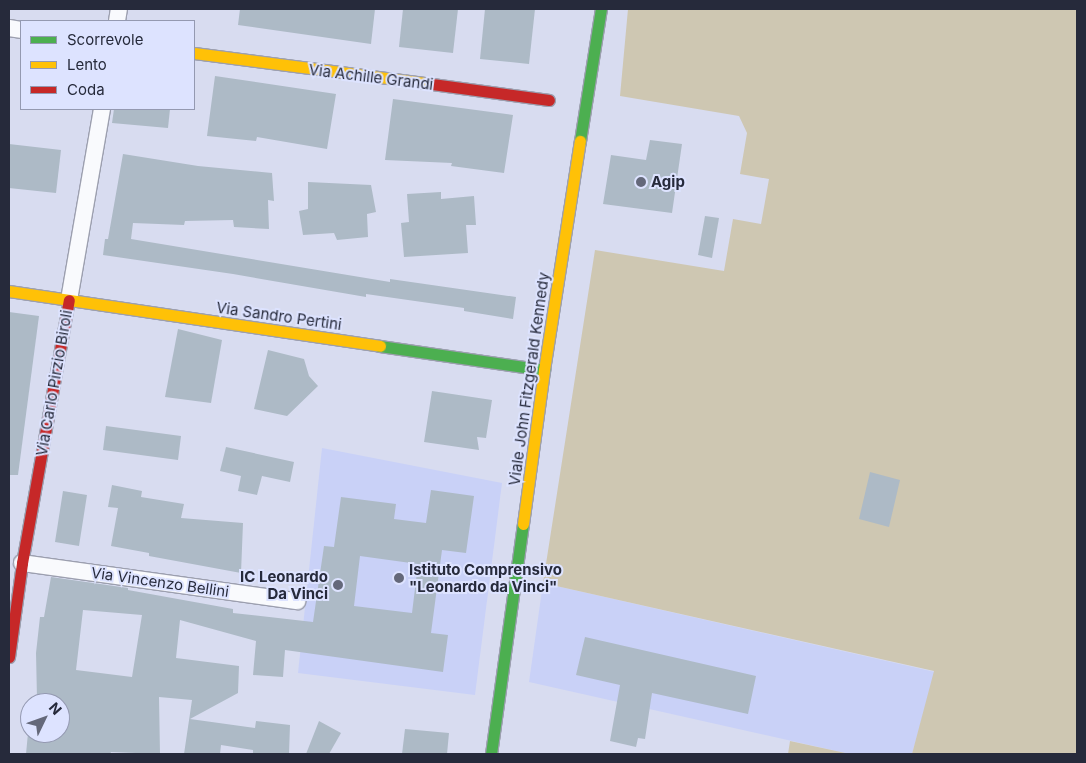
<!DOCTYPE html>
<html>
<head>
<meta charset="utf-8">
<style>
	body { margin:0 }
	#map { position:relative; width:1086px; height:763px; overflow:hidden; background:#d8dcf0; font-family:Inter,sans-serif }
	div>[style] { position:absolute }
	.built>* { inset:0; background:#c9d1f7 }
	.green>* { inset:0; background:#cec7b2 }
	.building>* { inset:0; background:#adbac6 }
	.roads { filter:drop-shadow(1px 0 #9c9faf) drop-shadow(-1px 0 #9c9faf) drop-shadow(0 1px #9c9faf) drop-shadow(0 -1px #9c9faf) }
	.street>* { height:16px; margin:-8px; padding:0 8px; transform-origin:8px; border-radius:8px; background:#f9fafd }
	.fast>* { height:11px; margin:-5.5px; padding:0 5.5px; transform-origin:5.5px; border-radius:5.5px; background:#4caf50 }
	.slow>* { height:11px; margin:-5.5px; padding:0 5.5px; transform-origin:5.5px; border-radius:5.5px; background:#ffc107 }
	.jam>* { height:11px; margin:-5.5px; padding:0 5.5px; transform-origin:5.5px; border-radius:5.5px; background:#c62828 }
	.dots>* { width:14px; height:14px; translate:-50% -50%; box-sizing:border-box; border:2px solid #dde3ff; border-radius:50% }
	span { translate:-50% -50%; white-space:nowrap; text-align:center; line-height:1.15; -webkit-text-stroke:4px #dde3ff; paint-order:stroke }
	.street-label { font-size:15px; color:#262a3b }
	.poi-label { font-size:15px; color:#262a3b; font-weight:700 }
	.left { translate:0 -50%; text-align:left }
	.right { translate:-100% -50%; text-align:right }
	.frame { position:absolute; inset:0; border:10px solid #262a3b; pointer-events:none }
	.legend { position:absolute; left:20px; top:20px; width:175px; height:90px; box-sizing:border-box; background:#dde3ff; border:1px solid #9499b1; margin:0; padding:6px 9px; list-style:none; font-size:15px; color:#262a3b }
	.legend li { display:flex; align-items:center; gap:10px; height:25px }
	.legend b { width:25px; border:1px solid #9499b1 }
	.north { position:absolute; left:20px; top:693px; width:50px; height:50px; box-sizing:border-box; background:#dde3ff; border:1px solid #9499b1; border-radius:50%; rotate:48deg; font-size:14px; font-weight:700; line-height:20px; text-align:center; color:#262a3b }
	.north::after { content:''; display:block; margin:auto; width:18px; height:22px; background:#64687a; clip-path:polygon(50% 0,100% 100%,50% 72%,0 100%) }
</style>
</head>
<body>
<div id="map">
	<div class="built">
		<i style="clip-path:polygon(322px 448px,502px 483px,475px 695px,298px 673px)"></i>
		<i style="clip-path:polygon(543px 583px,935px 672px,912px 754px,850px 754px,529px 682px)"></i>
	</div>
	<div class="green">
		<i style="clip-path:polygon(628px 9px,1077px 9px,1077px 754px,912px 754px,934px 671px,543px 583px,595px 250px,724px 271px,733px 219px,761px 224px,769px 179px,740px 174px,747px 133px,739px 116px,620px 96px)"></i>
		<i style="clip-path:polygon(790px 741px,850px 754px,788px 754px)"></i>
	</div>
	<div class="building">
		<i style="clip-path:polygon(240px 9px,375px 9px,371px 44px,238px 25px)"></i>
		<i style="clip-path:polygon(403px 9px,458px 9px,453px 53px,399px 47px)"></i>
		<i style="clip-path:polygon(485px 9px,535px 9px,529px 64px,480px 59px)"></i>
		<i style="clip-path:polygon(215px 76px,336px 94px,327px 149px,257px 137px,256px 141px,207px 136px)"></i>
		<i style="clip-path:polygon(393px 99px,513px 115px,504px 173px,451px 166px,452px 163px,385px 160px)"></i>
		<i style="clip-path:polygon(114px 109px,170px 109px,168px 128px,112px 123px)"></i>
		<i style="clip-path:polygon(650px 140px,682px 144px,672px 213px,603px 204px,611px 155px,646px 160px)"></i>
		<i style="clip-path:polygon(9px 144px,61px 150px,56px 193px,9px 188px)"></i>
		<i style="clip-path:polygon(123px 154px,198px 166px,272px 173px,274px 201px,268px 200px,269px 229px,234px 227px,233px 220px,185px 221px,184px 225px,133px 223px,131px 239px,390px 282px,390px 279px,516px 297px,513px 319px,464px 311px,464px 308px,366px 294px,366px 297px,233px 274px,103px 255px,105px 239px,108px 239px)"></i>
		<i style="clip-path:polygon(308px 182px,371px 185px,376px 212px,367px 214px,368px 237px,337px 240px,334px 233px,303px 235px,299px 211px,308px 209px)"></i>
		<i style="clip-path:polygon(441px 192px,441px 199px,474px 196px,476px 225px,466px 225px,468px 253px,404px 257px,401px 223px,409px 222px,407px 194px)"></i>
		<i style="clip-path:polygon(705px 216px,719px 218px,712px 258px,698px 255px)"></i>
		<i style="clip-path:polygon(9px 312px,39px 316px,18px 475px,9px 475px)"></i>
		<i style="clip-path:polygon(178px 329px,222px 340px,211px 403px,165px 397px)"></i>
		<i style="clip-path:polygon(268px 350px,304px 359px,309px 376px,318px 386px,287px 416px,254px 409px)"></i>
		<i style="clip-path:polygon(432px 391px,492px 400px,486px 438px,477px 437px,479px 450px,424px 442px)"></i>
		<i style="clip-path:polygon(106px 426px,181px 436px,178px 460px,103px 450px)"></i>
		<i style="clip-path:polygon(226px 447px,294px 462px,290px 482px,262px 476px,257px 495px,238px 491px,241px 476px,220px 471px)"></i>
		<i style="clip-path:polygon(870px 472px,900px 480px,889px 527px,859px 519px)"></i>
		<i style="clip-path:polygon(112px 485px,142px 491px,141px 497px,184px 504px,181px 518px,243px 523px,241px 573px,149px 556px,149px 553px,111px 546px,118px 508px,108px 507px)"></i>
		<i style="clip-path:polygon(evenodd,431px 490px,474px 496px,466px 553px,442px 550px,431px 633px,448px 635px,443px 672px,285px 650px,283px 677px,253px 675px,256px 641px,180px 620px,176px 658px,239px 666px,238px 693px,190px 719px,255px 728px,256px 721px,290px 725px,289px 754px,253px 754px,253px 750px,221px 745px,220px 754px,184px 754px,192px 700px,159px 697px,160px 754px,111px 752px,110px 754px,26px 754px,28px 733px,60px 733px,60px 702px,37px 699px,36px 653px,40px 617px,44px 617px,51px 577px,128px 588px,128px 590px,233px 609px,233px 613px,313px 622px,324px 546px,334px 547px,341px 497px,396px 504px,394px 519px,426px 523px,431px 490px,360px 556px,418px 564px,412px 613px,354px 606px,360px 556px,431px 490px,83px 610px,142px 615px,132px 677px,76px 670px,83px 610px)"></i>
		<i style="clip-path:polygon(63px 491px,87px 495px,79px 546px,55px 542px)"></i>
		<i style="clip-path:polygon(585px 637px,756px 676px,748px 714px,652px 693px,645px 739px,638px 738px,636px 747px,610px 741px,620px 685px,576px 675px)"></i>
		<i style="clip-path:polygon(319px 721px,341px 733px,329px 754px,306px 754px)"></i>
		<i style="clip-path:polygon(405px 729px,449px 733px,447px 754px,402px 754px)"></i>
	</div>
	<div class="roads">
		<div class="street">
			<i style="left:117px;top:21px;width:12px;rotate:-81deg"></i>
			<i style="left:9px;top:28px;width:12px;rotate:9deg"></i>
			<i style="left:69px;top:300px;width:194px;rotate:-80.2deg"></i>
			<i style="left:22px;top:563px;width:278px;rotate:7.9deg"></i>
		</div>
		<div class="fast">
			<i style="left:580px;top:141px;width:134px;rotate:-81deg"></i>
			<i style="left:380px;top:346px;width:166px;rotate:8.3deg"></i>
			<i style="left:491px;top:754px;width:232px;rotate:-82.1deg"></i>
		</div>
		<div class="slow">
			<i style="left:194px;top:53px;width:240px;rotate:7.4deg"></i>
			<i style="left:9px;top:291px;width:375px;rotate:8.4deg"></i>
			<i style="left:523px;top:524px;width:155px;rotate:-82.2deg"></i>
			<i style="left:544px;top:370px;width:232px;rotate:-81.1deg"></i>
		</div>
		<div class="jam">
			<i style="left:432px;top:84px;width:118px;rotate:7.8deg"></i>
			<i style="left:9px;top:657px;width:95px;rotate:-82.1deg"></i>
			<i style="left:22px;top:563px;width:267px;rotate:-79.9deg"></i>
		</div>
	</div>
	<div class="dots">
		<i style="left:641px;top:182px;background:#64687a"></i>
		<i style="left:399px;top:578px;background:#64687a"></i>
		<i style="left:338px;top:585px;background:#64687a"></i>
	</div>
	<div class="street-label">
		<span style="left:371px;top:77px;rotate:7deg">Via Achille Grandi</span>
		<span style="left:279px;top:316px;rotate:8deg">Via Sandro Pertini</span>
		<span style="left:529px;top:379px;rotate:-82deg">Viale John Fitzgerald Kennedy</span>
		<span style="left:54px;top:383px;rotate:-80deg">Via Carlo Pirzio Biroli</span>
		<span style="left:160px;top:582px;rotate:8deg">Via Vincenzo Bellini</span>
	</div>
	<div class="poi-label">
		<span class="left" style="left:651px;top:182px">Agip</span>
		<span class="left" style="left:409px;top:578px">Istituto Comprensivo<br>"Leonardo da Vinci"</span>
		<span class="right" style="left:328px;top:585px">IC Leonardo<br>Da Vinci</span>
	</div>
	<div class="frame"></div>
	<ul class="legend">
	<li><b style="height:6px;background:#4caf50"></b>Scorrevole</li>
	<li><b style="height:6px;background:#ffc107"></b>Lento</li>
	<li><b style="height:6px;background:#c62828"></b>Coda</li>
	</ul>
	<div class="north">N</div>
</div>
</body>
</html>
